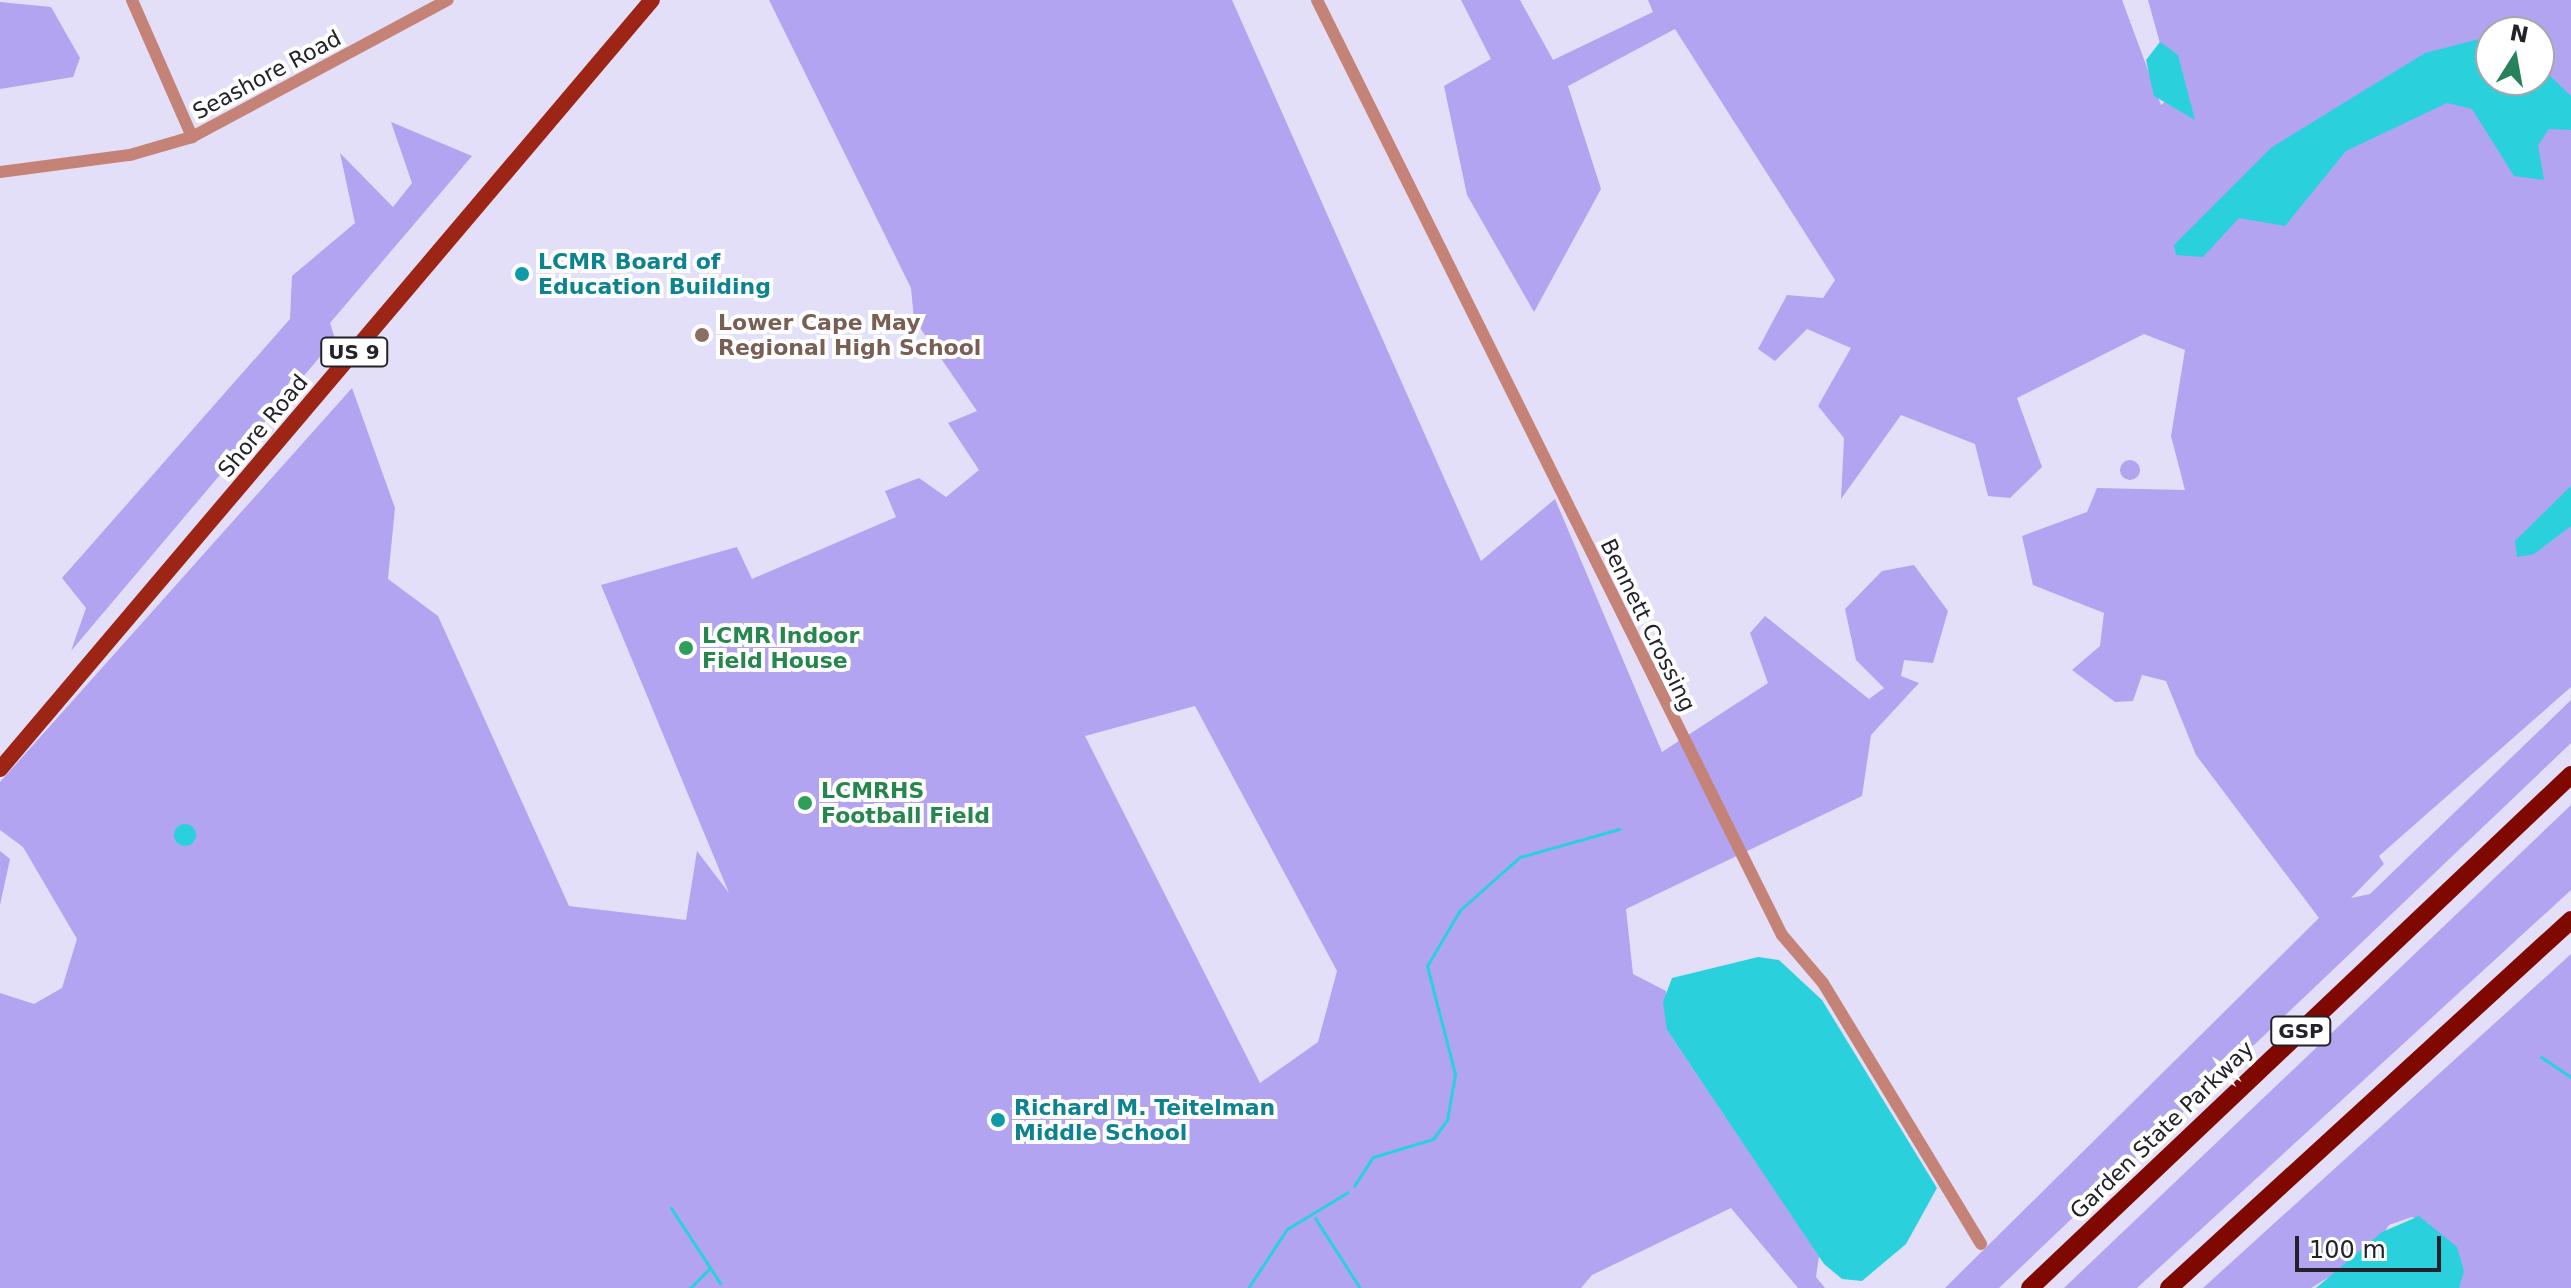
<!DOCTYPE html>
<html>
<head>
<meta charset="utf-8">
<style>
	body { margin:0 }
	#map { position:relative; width:2571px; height:1288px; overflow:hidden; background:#e3dff8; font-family:"DejaVu Sans",sans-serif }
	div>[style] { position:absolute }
	.green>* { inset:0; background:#b2a4f0 }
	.round { border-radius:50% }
	.water>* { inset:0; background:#2ad1dc }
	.stream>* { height:3px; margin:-1.5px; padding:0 1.5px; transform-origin:1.5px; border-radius:1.5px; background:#2ad1dc }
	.minor>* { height:12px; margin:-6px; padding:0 6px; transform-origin:6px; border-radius:6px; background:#c58377 }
	.major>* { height:16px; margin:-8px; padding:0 8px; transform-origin:8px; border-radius:8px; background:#9d2516 }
	.highway>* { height:18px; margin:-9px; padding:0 9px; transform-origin:9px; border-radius:9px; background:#7f0900 }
	.dots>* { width:22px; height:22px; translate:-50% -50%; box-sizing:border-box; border:4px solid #fff; border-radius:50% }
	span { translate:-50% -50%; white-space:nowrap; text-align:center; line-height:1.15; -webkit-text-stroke:8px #fff; paint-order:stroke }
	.shield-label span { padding:2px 6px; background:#fff; border:2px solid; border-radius:6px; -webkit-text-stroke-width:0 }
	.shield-label { font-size:20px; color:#23212a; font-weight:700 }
	.street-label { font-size:22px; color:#23212a }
	.culture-label { font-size:22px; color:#0d838f; font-weight:700 }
	.left { translate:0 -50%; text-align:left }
	.education-label { font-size:22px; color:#785e54; font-weight:700 }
	.leisure-label { font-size:22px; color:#27864d; font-weight:700 }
	.north { position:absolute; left:2475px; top:16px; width:80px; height:80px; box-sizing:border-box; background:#fff; border:2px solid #a7a6aa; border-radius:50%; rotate:11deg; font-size:22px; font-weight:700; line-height:32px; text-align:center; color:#23212a }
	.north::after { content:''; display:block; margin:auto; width:28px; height:36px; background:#268359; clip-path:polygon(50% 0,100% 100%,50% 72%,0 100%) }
	.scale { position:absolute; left:2295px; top:1236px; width:146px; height:36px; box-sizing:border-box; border:4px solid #23212a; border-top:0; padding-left:10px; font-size:24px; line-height:28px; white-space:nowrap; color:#23212a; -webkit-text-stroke:6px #fff; paint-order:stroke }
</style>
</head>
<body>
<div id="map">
	<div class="green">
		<i style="clip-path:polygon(evenodd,769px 0,1232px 0,1481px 561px,1555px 499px,1662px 752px,1768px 683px,1750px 633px,1765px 616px,1869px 699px,1884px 688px,1856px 660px,1845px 609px,1882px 571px,1914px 565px,1948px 611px,1933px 663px,1904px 660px,1901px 676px,1919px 683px,1871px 735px,1862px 796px,1626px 909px,1633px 974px,1666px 991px,1667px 1030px,1819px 1256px,1816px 1277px,1825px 1288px,1798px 1288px,1731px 1208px,1592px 1275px,1581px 1288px,0 1288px,0 993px,34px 1004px,62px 988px,77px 939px,23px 847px,0 830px,0 782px,352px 388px,395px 508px,388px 579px,438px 616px,569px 906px,686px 920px,697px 851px,729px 893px,601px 585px,737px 547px,752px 579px,896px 517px,885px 491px,919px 478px,946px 497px,979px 470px,948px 423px,977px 411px,914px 319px,911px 288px,769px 0,1195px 706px,1337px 971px,1318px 1042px,1260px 1083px,1085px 736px,1195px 706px)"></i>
		<i style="clip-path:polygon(evenodd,1461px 0,1520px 0,1553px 60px,1653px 12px,1648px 0,2122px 0,2161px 105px,2174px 94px,2148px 0,2571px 0,2571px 687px,2379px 856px,2384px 864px,2351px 898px,2370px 894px,2571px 700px,2571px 743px,1999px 1288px,1945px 1288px,2319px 918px,2196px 755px,2166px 681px,2142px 675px,2133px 701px,2115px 702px,2072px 670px,2100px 646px,2104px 613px,2033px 585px,2022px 536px,2087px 512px,2097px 488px,2185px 490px,2171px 436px,2185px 350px,2144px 334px,2017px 398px,2042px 467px,2010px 498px,1988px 496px,1975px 444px,1901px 415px,1841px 499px,1844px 438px,1818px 406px,1851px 348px,1807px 329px,1775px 361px,1758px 349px,1787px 295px,1823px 298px,1835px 280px,1675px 29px,1568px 86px,1601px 189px,1534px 312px,1467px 195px,1444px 86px,1491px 59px,1461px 0,2491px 32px,2539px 32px,2539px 80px,2491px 80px,2491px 32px)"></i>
		<i style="clip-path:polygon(0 2px,51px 7px,80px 58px,73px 77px,0 89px)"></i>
		<i style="clip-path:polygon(391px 122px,472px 156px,330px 323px,335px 339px,71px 651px,86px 608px,62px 578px,290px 319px,292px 276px,355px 223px,340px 153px,393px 207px,412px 183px)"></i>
		<i class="round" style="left:2120px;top:460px;width:20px;height:20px"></i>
		<i style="clip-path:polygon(2571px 805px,2571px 890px,2137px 1288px,2064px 1288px)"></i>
		<i style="clip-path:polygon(0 851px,10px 859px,0 905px)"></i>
		<i style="clip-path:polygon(2571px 954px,2571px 1288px,2450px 1288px,2429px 1224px,2412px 1217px,2389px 1225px,2373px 1250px,2311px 1288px,2203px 1288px)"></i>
	</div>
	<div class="water">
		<i style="clip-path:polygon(2491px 36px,2491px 80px,2539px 80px,2539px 65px,2571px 96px,2571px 130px,2549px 129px,2538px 145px,2544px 180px,2514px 176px,2472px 109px,2447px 103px,2346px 151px,2285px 226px,2239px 218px,2203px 257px,2176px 255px,2174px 245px,2272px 147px,2425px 53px)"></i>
		<i style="clip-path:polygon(2160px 42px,2178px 55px,2195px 120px,2154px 96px,2146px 60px)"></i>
		<i style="clip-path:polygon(2571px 486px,2571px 526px,2534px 554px,2517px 557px,2515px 541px)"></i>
		<i class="round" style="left:174px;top:824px;width:22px;height:22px"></i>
		<i style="clip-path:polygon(1758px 957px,1779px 960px,1822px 1000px,1937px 1188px,1906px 1244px,1862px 1281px,1842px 1279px,1824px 1264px,1667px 1030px,1663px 1002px,1672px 978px)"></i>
		<i style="clip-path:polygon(2419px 1216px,2457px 1247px,2464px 1271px,2459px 1288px,2316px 1288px,2382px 1232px)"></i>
	</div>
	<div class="stream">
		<i style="left:2541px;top:1057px;width:36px;rotate:34deg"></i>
		<i style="left:1354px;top:1186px;width:35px;rotate:-57deg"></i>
		<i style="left:1373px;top:1157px;width:63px;rotate:-16.7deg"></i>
		<i style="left:1433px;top:1139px;width:24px;rotate:-54deg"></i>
		<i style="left:1447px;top:1120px;width:47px;rotate:-80.1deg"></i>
		<i style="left:1455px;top:1074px;width:112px;rotate:-104.5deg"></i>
		<i style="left:1427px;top:966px;width:65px;rotate:-59.5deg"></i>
		<i style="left:1460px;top:910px;width:80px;rotate:-41.5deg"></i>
		<i style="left:1520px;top:857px;width:103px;rotate:-15.8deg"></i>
		<i style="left:671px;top:1208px;width:90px;rotate:56.8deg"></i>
		<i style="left:1315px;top:1218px;width:83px;rotate:57.3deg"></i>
		<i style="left:690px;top:1288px;width:28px;rotate:-45deg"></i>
		<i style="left:1248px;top:1288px;width:71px;rotate:-56.5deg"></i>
		<i style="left:1287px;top:1229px;width:71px;rotate:-31.2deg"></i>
	</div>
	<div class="minor">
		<i style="left:132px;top:0;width:150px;rotate:66.3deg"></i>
		<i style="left:1317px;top:0;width:1044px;rotate:63.56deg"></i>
		<i style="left:1782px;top:935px;width:63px;rotate:49.5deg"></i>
		<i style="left:1823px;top:983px;width:305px;rotate:58.8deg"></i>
		<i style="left:0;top:172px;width:131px;rotate:-7.5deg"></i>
		<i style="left:130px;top:155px;width:65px;rotate:-16.2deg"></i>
		<i style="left:192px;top:137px;width:290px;rotate:-28.2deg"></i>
	</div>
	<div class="major">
		<i style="left:0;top:769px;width:1008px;rotate:-49.71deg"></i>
	</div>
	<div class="highway">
		<i style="left:2030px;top:1288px;width:746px;rotate:-43.48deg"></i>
		<i style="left:2169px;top:1288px;width:545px;rotate:-42.47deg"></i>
	</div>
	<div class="dots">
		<i style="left:522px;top:274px;background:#0f9aa8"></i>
		<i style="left:702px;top:335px;background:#8d6e63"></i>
		<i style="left:686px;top:648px;background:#2e9e5b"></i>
		<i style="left:805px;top:803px;background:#2e9e5b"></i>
		<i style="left:998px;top:1120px;background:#0f9aa8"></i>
	</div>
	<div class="shield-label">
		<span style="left:354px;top:352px">US 9</span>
		<span style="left:2301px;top:1031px">GSP</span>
	</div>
	<div class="street-label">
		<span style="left:267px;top:75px;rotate:-28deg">Seashore Road</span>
		<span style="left:263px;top:426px;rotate:-50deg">Shore Road</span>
		<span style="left:1648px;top:625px;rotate:64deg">Bennett Crossing</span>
		<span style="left:2162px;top:1130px;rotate:-44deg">Garden State Parkway</span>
	</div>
	<div class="culture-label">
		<span class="left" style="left:538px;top:274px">LCMR Board of<br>Education Building</span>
		<span class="left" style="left:1014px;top:1120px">Richard M. Teitelman<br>Middle School</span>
	</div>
	<div class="education-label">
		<span class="left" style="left:718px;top:335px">Lower Cape May<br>Regional High School</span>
	</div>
	<div class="leisure-label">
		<span class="left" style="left:702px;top:648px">LCMR Indoor<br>Field House</span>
		<span class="left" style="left:821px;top:803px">LCMRHS<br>Football Field</span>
	</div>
	<div class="north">N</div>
	<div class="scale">100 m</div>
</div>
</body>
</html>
